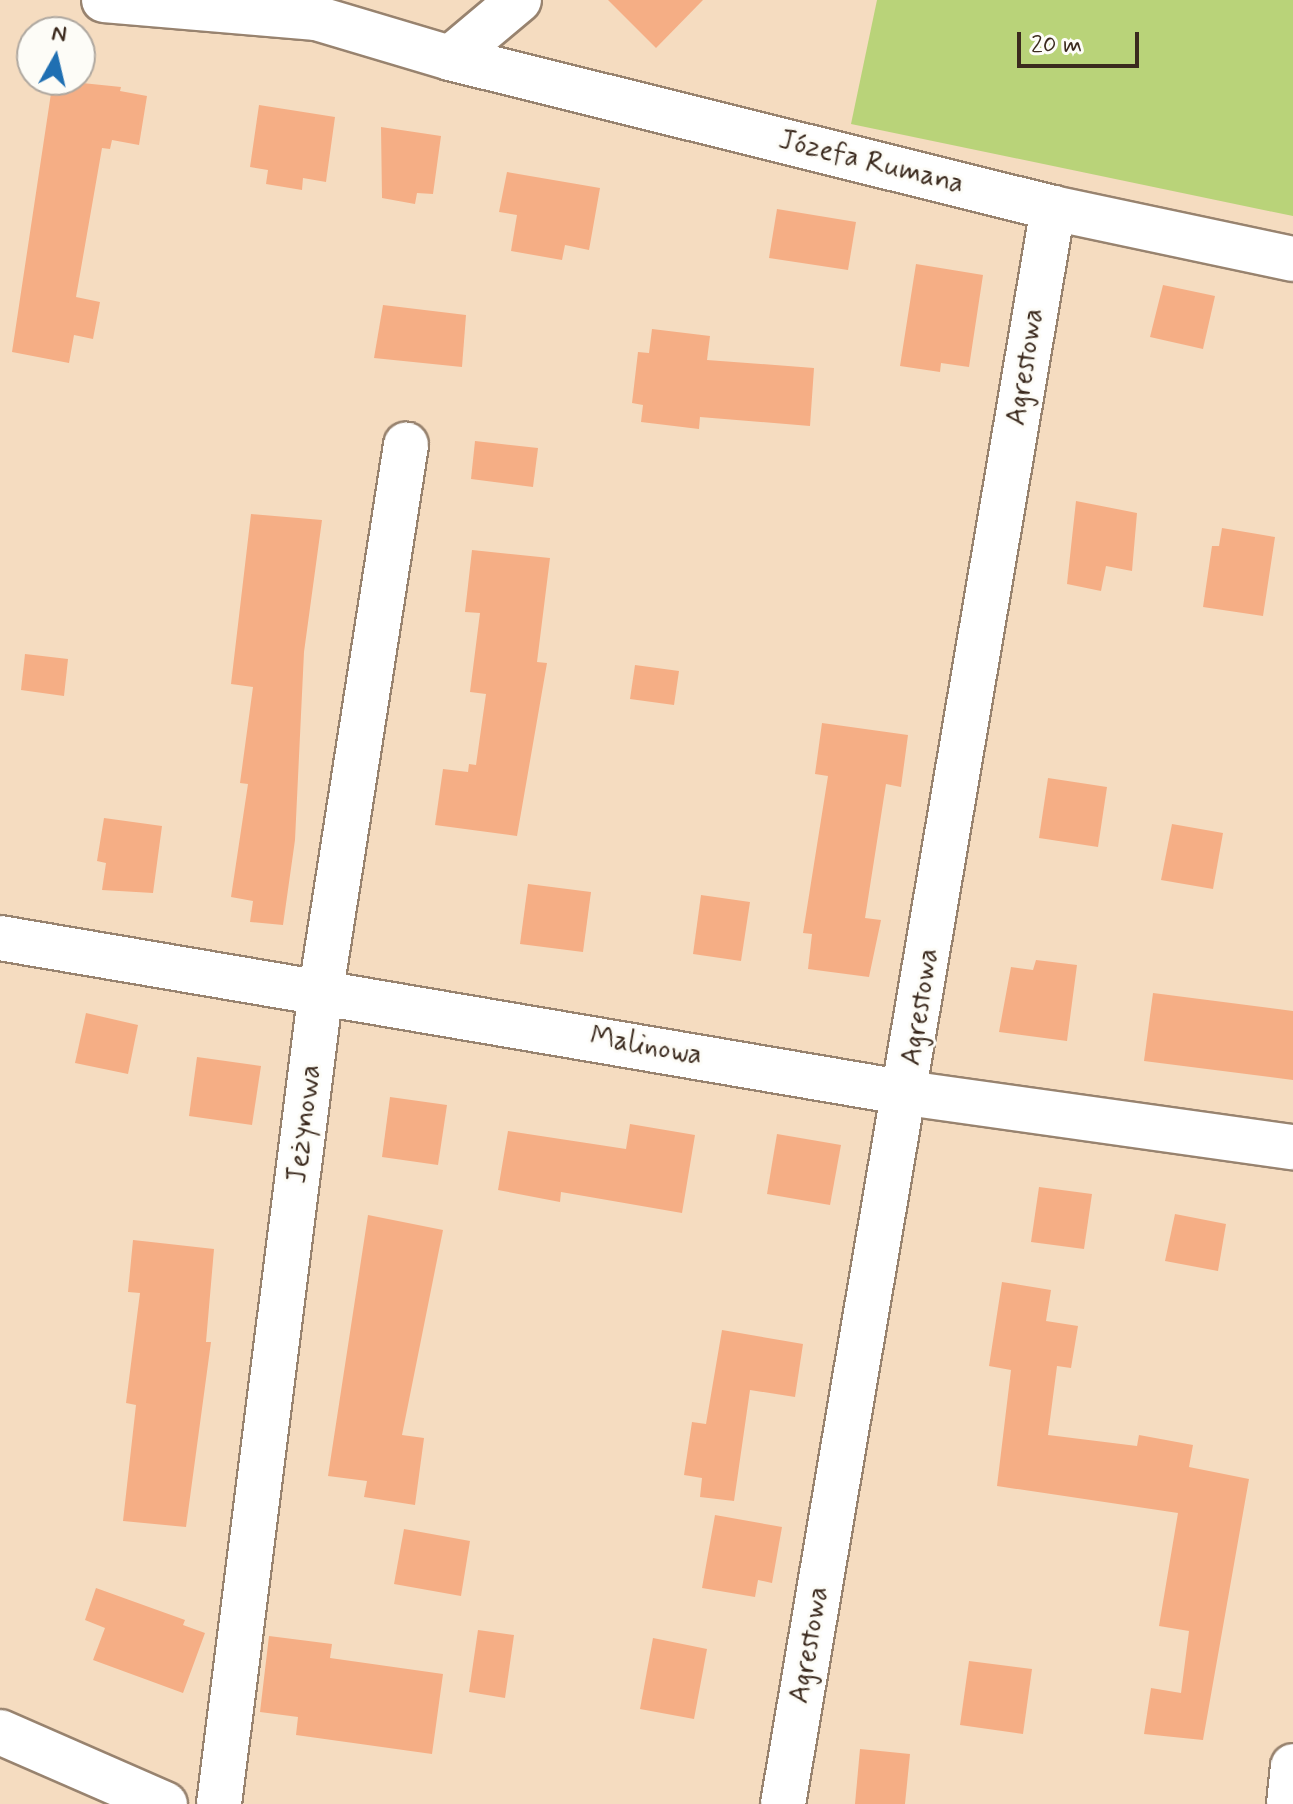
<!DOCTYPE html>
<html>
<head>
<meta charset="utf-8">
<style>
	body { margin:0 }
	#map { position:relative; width:1293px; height:1804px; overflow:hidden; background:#f5dcc0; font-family:Mynerve,sans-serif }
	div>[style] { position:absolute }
	.green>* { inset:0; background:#b9d379 }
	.building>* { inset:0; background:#f5ae85 }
	.roads { filter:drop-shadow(2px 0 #98836f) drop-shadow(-2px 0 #98836f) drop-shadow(0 2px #98836f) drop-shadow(0 -2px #98836f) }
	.minor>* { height:44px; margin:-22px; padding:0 22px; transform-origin:22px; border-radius:22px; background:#fff }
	span { translate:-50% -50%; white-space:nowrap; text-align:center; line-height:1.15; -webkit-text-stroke:6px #fdfcf7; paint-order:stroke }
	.street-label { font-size:28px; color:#3b2a1e }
	.north { position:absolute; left:16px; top:16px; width:80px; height:80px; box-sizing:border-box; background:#fdfcf7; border:2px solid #afa8a0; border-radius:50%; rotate:8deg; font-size:22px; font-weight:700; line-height:32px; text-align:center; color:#3b2a1e }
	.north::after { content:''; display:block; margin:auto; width:28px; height:36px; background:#1f6fb2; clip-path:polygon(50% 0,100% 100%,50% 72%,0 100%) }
	.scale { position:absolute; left:1017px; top:32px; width:122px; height:36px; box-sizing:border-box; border:4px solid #3b2a1e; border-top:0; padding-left:10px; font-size:24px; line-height:28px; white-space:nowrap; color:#3b2a1e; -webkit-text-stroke:6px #fdfcf7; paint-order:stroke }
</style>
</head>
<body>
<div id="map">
	<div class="green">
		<i style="clip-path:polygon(877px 0,1293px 0,1293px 216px,851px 124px)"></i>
	</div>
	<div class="building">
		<i style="clip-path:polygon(608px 0,703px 0,656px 48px)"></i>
		<i style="clip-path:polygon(53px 80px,121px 87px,120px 91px,147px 96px,139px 145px,112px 140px,110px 149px,102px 148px,76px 297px,100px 302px,93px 339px,74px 335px,69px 363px,12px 352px)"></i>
		<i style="clip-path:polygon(259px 105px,335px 117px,326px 182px,303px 178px,302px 190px,266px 184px,268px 170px,250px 167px)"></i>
		<i style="clip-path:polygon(381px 127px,441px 136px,433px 194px,417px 193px,415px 204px,382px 198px)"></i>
		<i style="clip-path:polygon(507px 172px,600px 188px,589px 250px,565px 245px,562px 260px,511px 251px,517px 215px,499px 212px)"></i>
		<i style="clip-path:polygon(777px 209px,856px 222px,848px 270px,769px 258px)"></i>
		<i style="clip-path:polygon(916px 264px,983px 275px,969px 367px,941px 363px,940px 372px,900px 366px)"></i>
		<i style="clip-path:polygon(1163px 285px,1215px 296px,1203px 349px,1150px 337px)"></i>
		<i style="clip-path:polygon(383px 305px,466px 315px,462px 367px,374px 358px)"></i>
		<i style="clip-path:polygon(652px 329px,710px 336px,707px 360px,814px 368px,810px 426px,700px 417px,699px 429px,641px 422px,643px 405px,632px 403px,638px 352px,649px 353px)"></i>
		<i style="clip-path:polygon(475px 441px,538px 448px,533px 487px,471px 479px)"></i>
		<i style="clip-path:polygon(1076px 501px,1137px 513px,1132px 571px,1106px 566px,1101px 591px,1067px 584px)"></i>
		<i style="clip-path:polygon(251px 514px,322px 520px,304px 652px,295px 840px,283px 925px,250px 922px,253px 901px,231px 897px,248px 784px,240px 783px,253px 687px,231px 684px)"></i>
		<i style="clip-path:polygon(1222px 528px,1275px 537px,1263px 616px,1203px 607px,1212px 546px,1219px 546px)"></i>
		<i style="clip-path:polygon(472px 550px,550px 558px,537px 662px,547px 663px,517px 836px,435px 825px,443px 769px,468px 772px,469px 764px,476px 765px,486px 694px,470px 692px,480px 613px,465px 612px)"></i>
		<i style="clip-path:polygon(25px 654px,68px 659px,64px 696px,21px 690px)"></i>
		<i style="clip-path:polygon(635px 665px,679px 671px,674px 705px,630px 699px)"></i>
		<i style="clip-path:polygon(822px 723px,908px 735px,901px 787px,886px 784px,865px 918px,881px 920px,869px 977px,808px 969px,812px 934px,803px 933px,828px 776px,815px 774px)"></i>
		<i style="clip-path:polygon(1048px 778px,1107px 787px,1098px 847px,1039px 838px)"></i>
		<i style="clip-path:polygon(104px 818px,162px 826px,153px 893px,102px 890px,106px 863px,97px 861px)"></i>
		<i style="clip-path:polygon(1172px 824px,1223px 833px,1213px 889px,1161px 880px)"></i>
		<i style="clip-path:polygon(528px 884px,591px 892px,583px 952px,520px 944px)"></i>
		<i style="clip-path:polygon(701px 895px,750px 902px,741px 961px,693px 954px)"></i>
		<i style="clip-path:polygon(1036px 960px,1077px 965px,1067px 1041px,999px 1032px,1011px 967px,1033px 970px)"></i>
		<i style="clip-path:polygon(1153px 993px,1293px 1011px,1293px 1080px,1144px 1061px)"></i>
		<i style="clip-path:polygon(86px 1013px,138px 1025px,128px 1074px,75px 1063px)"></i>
		<i style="clip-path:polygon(197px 1057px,261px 1066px,252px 1125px,189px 1116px)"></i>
		<i style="clip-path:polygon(390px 1097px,447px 1105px,438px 1165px,382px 1157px)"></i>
		<i style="clip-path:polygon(630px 1124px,695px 1135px,682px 1213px,561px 1192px,560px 1202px,498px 1190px,508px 1131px,626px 1149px)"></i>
		<i style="clip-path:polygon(777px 1134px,841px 1145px,830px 1205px,767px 1194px)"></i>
		<i style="clip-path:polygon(1039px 1187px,1092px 1194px,1084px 1249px,1031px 1242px)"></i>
		<i style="clip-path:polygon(1175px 1214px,1226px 1224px,1218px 1271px,1165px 1261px)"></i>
		<i style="clip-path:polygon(368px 1215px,443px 1230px,402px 1435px,424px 1438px,415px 1505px,364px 1497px,367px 1481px,328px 1476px)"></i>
		<i style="clip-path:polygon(133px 1240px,214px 1249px,206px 1342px,211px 1342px,186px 1527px,123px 1521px,136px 1405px,126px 1403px,140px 1293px,128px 1292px)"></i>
		<i style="clip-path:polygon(1002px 1282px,1051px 1290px,1046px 1321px,1078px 1326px,1071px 1368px,1057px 1366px,1048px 1435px,1137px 1446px,1139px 1435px,1193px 1445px,1189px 1467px,1249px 1479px,1203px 1740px,1144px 1734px,1151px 1688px,1181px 1693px,1189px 1631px,1159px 1626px,1178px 1513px,997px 1486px,1011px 1370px,989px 1366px)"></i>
		<i style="clip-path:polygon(722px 1330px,803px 1344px,795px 1397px,750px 1390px,734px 1501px,700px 1497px,702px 1478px,684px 1475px,692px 1422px,706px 1424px)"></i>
		<i style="clip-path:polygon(715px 1515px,782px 1527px,772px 1583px,758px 1580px,755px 1597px,702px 1588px)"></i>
		<i style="clip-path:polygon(404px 1529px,470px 1541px,461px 1596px,394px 1584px)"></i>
		<i style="clip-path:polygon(96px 1588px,185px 1620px,183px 1625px,205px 1633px,183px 1693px,93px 1660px,105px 1628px,85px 1620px)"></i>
		<i style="clip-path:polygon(478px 1630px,514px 1635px,505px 1698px,469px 1692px)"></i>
		<i style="clip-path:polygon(269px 1636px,332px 1644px,330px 1658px,443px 1674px,432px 1754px,296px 1735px,298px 1717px,260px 1712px)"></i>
		<i style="clip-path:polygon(653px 1638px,707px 1649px,694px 1719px,640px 1709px)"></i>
		<i style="clip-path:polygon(969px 1661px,1032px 1669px,1023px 1734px,960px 1725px)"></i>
		<i style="clip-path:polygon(860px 1749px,910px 1754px,905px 1804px,855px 1804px)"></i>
	</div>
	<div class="roads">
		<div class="minor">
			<i style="left:104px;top:0;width:213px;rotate:4.9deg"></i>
			<i style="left:316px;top:18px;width:140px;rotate:16.6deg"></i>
			<i style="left:450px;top:58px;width:90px;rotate:-40deg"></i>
			<i style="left:450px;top:58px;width:621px;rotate:13.97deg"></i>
			<i style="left:1053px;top:208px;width:245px;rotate:12deg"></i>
			<i style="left:0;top:938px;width:920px;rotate:9.7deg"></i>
			<i style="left:907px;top:1093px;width:390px;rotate:8deg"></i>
			<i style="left:0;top:1732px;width:180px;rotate:23.6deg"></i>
			<i style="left:219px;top:1804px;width:820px;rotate:-82.86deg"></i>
			<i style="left:321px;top:990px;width:552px;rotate:-81.14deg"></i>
			<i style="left:783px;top:1804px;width:1619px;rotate:-80.4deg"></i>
			<i style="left:1289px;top:1804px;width:38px;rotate:-84deg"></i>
		</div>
	</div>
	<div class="street-label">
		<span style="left:871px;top:163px;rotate:14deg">Józefa Rumana</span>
		<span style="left:1026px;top:367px;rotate:-81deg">Agrestowa</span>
		<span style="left:921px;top:1007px;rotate:-81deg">Agrestowa</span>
		<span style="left:646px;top:1047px;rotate:10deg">Malinowa</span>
		<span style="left:305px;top:1124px;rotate:-83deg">Jeżynowa</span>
		<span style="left:810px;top:1645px;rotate:-80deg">Agrestowa</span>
	</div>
	<div class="north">N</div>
	<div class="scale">20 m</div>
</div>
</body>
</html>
